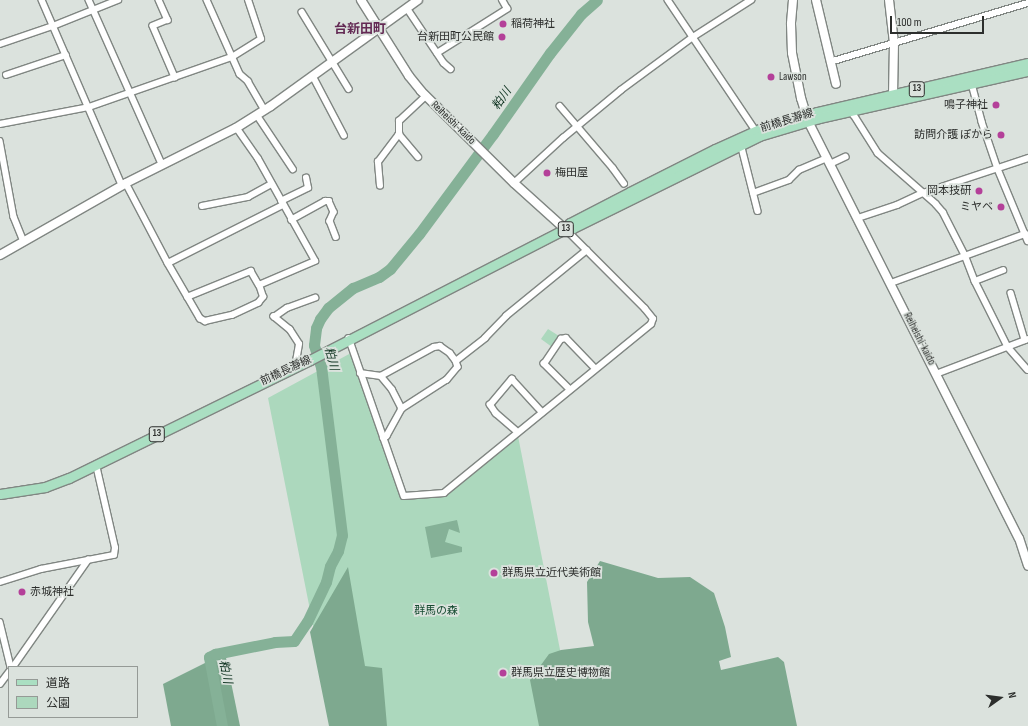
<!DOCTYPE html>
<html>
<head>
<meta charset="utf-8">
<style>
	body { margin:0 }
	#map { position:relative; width:1028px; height:726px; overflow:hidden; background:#dbe2dd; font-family:"Sofia Sans Condensed","Noto Sans JP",sans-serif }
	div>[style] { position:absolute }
	.green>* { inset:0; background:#acd8bd }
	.forest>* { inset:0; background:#7ea98f }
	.water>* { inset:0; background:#85b197 }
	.river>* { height:11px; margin:-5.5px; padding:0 5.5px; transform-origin:5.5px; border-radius:5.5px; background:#85b197 }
	.roads { filter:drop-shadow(1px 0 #808682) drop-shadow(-1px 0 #808682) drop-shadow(0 1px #808682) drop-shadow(0 -1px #808682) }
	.street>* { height:5.5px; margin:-2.75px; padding:0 2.75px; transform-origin:2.75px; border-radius:2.75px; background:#fff }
	.secondary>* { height:8px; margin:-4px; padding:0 4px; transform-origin:4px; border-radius:4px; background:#fff }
	.primary>* { height:9px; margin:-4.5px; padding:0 4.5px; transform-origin:4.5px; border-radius:4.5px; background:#aadfc2 }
	.dots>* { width:11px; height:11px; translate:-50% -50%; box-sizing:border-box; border:2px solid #dbe2dd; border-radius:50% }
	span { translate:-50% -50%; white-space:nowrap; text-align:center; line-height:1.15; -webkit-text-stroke:3.5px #dbe2dd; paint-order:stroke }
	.shield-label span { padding:1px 3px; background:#dbe2dd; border:1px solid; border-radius:3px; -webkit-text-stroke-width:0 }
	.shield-label { font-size:10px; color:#2c2e2c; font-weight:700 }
	.poi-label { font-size:11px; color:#2c2e2c }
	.left { translate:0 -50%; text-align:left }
	.right { translate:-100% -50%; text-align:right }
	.street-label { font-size:11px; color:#2c2e2c }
	.park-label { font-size:11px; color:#164b31 }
	.water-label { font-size:12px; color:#103422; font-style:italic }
	.quarter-label { font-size:13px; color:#632a54; font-weight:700 }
	.legend { position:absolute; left:8px; top:666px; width:130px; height:52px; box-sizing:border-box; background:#dbe2dd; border:1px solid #959a96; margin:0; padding:5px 7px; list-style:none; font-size:12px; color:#2c2e2c }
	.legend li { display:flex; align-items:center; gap:8px; height:20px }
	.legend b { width:20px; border:1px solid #959a96 }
	.north { position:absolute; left:980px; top:678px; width:40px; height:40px; -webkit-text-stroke:3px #dbe2dd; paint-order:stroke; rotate:76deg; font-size:11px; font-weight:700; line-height:16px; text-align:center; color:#2c2e2c }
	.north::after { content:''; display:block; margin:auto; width:14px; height:18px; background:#2c2e2c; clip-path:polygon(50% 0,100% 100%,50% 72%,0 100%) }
	.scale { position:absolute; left:890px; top:16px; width:94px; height:18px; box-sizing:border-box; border:2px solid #2c2e2c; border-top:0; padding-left:5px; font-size:12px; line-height:14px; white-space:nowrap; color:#2c2e2c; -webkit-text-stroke:3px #dbe2dd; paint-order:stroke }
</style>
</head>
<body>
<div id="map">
	<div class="green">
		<i style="clip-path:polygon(548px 329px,559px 336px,552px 347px,541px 339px)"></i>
		<i style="clip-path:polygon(351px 353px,402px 499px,445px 496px,518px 436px,575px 726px,333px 726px,268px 398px)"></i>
	</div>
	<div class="forest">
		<i style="clip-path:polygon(600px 561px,658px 578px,690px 577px,714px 593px,725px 627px,731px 657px,719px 661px,721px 670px,778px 657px,784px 662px,797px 726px,539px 726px,530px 680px,549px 654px,561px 650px,594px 646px,588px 622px,587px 582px)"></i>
		<i style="clip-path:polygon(348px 567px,365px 666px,382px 668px,387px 726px,329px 726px,310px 632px)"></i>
		<i style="clip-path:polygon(225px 653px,240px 726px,171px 726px,163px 684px)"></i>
	</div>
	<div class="water">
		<i style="clip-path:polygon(457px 520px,460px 533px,449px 529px,445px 542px,462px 547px,462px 552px,431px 558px,425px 527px)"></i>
	</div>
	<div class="river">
		<i style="left:222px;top:726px;width:70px;rotate:-100.7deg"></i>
		<i style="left:209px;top:657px;width:7px;rotate:-27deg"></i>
		<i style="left:215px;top:654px;width:61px;rotate:-11.3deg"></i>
		<i style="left:275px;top:642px;width:19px;rotate:-3deg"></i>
		<i style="left:294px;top:641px;width:23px;rotate:-56deg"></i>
		<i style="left:307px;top:622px;width:44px;rotate:-64.6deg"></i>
		<i style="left:326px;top:582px;width:16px;rotate:-76deg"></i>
		<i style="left:330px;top:566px;width:17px;rotate:-62deg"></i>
		<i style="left:338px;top:551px;width:16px;rotate:-76deg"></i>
		<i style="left:342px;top:535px;width:169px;rotate:-97.1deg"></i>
		<i style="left:321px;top:367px;width:23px;rotate:-108deg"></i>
		<i style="left:314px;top:345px;width:17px;rotate:-83deg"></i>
		<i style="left:316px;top:328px;width:10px;rotate:-66deg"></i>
		<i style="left:320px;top:319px;width:14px;rotate:-54deg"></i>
		<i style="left:328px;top:308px;width:32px;rotate:-39deg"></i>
		<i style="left:353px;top:288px;width:28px;rotate:-23deg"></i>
		<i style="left:379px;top:277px;width:14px;rotate:-36deg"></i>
		<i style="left:390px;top:269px;width:45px;rotate:-50.4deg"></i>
		<i style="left:419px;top:234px;width:124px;rotate:-53.5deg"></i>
		<i style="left:493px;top:134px;width:99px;rotate:-54.9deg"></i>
		<i style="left:550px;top:53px;width:50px;rotate:-51.5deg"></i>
		<i style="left:581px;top:14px;width:21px;rotate:-41deg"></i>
	</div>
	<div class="roads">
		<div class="street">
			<i style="left:42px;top:0;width:202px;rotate:66.6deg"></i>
			<i style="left:89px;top:0;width:180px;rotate:66deg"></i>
			<i style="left:159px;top:0;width:22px;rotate:66deg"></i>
			<i style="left:168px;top:20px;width:16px;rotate:158deg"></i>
			<i style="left:153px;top:26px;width:56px;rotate:66.7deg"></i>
			<i style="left:207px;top:0;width:81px;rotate:66deg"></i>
			<i style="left:240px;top:74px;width:11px;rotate:41deg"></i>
			<i style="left:248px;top:81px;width:34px;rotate:60deg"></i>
			<i style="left:668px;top:0;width:158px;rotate:56.1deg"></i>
			<i style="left:407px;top:8px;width:66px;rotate:56.1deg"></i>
			<i style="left:444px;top:63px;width:9px;rotate:41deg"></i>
			<i style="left:302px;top:12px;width:90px;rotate:58.6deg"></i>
			<i style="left:0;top:44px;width:56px;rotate:-18.8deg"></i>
			<i style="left:53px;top:26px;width:70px;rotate:-21.8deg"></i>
			<i style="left:437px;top:53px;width:83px;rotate:-32.2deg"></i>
			<i style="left:507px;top:9px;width:10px;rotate:-119deg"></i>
			<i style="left:830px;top:62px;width:207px;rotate:-16.6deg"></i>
			<i style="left:6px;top:75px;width:63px;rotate:-18.4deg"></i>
			<i style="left:313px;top:76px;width:67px;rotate:62.3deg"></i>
			<i style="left:972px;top:84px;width:39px;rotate:75deg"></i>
			<i style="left:982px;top:122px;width:50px;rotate:71.2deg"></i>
			<i style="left:998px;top:169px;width:78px;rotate:67.4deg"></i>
			<i style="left:560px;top:106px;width:82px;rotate:49.5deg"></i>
			<i style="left:613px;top:168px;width:19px;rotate:54deg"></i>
			<i style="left:854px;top:110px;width:5px;rotate:90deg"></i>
			<i style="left:854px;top:115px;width:45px;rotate:57.7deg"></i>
			<i style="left:878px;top:153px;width:77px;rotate:41.3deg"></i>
			<i style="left:936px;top:204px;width:11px;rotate:49deg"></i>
			<i style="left:943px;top:212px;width:48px;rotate:62.9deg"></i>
			<i style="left:965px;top:255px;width:28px;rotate:69deg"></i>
			<i style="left:975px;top:281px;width:74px;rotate:63.4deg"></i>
			<i style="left:1008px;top:347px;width:30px;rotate:49deg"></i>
			<i style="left:257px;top:115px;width:65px;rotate:56.3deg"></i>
			<i style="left:0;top:124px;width:91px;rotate:-10.8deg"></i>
			<i style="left:89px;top:107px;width:151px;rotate:-19.3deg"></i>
			<i style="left:232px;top:57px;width:34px;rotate:-32deg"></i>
			<i style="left:261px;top:39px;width:41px;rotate:-108.4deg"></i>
			<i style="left:399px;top:134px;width:30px;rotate:50deg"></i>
			<i style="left:0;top:141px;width:77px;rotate:79.6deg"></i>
			<i style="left:14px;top:217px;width:27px;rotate:68deg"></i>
			<i style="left:741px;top:144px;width:69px;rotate:75.8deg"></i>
			<i style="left:830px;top:164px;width:17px;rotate:-25deg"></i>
			<i style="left:126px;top:183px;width:90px;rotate:62.3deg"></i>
			<i style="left:168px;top:263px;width:64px;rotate:59.8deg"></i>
			<i style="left:200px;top:318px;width:6px;rotate:31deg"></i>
			<i style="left:205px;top:321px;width:28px;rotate:-13deg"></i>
			<i style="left:232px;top:315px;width:29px;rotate:-25deg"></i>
			<i style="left:258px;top:303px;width:8px;rotate:-50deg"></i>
			<i style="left:263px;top:297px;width:13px;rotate:-108deg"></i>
			<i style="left:259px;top:285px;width:61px;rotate:-23.2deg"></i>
			<i style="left:315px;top:261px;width:117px;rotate:-119.2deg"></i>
			<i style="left:258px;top:159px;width:38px;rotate:-125deg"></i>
			<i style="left:514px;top:183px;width:67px;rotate:-42.6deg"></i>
			<i style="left:563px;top:138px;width:75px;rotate:-39.6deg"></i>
			<i style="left:621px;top:90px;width:89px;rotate:-36.4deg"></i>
			<i style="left:693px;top:37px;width:69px;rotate:-32.5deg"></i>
			<i style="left:380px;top:186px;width:24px;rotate:-95deg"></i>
			<i style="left:378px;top:162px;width:35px;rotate:-53deg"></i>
			<i style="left:399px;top:134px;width:13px;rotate:-90deg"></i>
			<i style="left:399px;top:121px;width:37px;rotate:-43deg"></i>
			<i style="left:753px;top:193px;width:38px;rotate:-20deg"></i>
			<i style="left:789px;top:180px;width:14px;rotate:-45deg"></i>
			<i style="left:799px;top:170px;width:30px;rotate:-23deg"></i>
			<i style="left:281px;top:201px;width:30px;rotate:-26deg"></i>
			<i style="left:308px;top:188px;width:10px;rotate:-101deg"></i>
			<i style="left:202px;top:206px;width:47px;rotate:-11.1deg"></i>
			<i style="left:248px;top:197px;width:26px;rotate:-29deg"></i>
			<i style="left:858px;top:218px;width:41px;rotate:-18.4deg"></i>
			<i style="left:897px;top:205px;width:29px;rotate:-25deg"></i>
			<i style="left:923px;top:193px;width:111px;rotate:-18.4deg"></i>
			<i style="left:291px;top:220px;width:39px;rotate:-29deg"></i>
			<i style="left:325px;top:201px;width:4px"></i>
			<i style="left:329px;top:201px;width:12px;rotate:66deg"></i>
			<i style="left:334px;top:212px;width:10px;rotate:114deg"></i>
			<i style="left:330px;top:221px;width:17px;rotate:69deg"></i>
			<i style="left:168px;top:263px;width:129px;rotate:-26.8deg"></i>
			<i style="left:975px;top:281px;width:30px;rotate:-21deg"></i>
			<i style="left:891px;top:283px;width:143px;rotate:-20.1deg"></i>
			<i style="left:1011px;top:293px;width:49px;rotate:73.4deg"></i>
			<i style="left:187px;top:297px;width:69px;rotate:-22.1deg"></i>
			<i style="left:251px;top:271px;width:16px;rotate:60deg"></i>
			<i style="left:349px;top:338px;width:167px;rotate:70.8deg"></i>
			<i style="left:404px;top:496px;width:40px;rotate:-4.3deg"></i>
			<i style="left:444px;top:493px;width:267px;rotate:-39.2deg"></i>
			<i style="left:651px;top:324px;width:5px;rotate:-68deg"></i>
			<i style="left:653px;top:319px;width:13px;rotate:-129deg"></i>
			<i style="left:645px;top:309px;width:113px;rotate:-135deg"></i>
			<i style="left:456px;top:361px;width:37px;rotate:-38deg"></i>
			<i style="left:485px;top:338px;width:30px;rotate:-46deg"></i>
			<i style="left:506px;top:316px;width:104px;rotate:-39.2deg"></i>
			<i style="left:295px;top:367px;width:23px;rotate:-80deg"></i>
			<i style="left:299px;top:344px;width:17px;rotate:-123deg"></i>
			<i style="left:290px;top:330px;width:21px;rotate:-141deg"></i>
			<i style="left:274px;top:317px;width:16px;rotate:-35deg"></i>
			<i style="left:287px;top:308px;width:30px;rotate:-20deg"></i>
			<i style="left:360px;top:373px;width:21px;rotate:8deg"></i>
			<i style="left:381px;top:376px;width:60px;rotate:-28.7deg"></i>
			<i style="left:434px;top:347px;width:6px;rotate:-9deg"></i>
			<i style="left:440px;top:346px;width:12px;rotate:35deg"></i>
			<i style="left:450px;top:353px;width:10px;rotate:53deg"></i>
			<i style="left:456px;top:361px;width:6px;rotate:72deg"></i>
			<i style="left:458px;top:367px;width:17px;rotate:130deg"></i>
			<i style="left:447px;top:380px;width:54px;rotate:147.2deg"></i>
			<i style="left:402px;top:409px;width:31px;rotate:119deg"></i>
			<i style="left:387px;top:436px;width:4px;rotate:146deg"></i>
			<i style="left:936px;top:374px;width:98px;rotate:-20.8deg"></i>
			<i style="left:381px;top:376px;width:17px;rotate:50deg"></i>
			<i style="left:392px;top:389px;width:22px;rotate:63deg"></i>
			<i style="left:570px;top:390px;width:37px;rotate:-135deg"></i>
			<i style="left:544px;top:364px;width:30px;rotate:-56deg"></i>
			<i style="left:561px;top:339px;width:5px;rotate:-11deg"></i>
			<i style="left:566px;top:338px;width:42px;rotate:46deg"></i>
			<i style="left:517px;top:432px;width:28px;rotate:-139deg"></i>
			<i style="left:496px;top:414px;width:11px;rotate:-124deg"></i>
			<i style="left:490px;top:405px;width:34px;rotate:-50deg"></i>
			<i style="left:512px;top:379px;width:45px;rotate:47.7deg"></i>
			<i style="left:0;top:582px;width:43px;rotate:-17.6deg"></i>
			<i style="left:41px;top:569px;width:74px;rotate:-10.9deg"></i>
			<i style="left:114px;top:555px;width:7px;rotate:-82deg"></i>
			<i style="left:115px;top:548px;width:85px;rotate:-102.9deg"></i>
			<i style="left:0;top:622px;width:46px;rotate:76.3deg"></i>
			<i style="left:13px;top:667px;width:131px;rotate:-55deg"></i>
			<i style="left:0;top:684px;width:15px;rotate:-53deg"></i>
		</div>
		<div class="secondary">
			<i style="left:361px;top:0;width:90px;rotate:57.7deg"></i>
			<i style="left:409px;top:76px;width:19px;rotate:51deg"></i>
			<i style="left:421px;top:91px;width:131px;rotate:44.7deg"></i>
			<i style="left:514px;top:183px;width:69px;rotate:42deg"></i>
			<i style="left:793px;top:0;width:24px;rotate:95deg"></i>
			<i style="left:791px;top:24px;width:29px;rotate:88deg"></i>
			<i style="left:792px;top:53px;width:46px;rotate:78.7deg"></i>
			<i style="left:801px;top:98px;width:24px;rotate:73deg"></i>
			<i style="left:808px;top:121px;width:467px;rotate:63.2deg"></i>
			<i style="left:1019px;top:538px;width:29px;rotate:72deg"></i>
			<i style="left:816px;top:0;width:86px;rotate:76.6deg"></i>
			<i style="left:889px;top:0;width:43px;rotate:83.4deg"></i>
			<i style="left:894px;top:43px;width:51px;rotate:91.1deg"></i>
			<i style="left:0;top:255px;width:145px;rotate:-29.7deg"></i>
			<i style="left:126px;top:183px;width:123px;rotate:-26.6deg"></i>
			<i style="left:236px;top:128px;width:41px;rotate:-32.2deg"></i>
			<i style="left:271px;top:106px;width:181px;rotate:-35.8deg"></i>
		</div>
		<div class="primary">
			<i style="left:1028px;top:63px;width:217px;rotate:166.9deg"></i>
			<i style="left:817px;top:112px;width:53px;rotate:164.6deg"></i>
			<i style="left:766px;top:126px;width:56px;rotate:155.7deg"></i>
			<i style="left:715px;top:149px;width:95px;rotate:153.2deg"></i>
			<i style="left:630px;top:192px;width:68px;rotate:152.7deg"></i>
			<i style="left:570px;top:223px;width:8px;rotate:130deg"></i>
			<i style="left:565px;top:229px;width:8px;rotate:-7deg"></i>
			<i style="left:573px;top:228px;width:208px;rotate:-26.3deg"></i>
			<i style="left:759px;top:136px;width:63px;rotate:-16.7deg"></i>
			<i style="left:819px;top:118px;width:214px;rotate:-12.7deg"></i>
			<i style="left:0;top:494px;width:46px;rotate:-8.8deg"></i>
			<i style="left:45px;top:487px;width:26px;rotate:-21deg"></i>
			<i style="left:69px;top:478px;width:268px;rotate:-26.1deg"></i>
			<i style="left:310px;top:360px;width:287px;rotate:-27.2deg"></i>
		</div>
	</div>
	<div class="dots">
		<i style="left:503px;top:24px;background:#b44099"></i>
		<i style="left:502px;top:37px;background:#b44099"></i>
		<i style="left:771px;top:77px;background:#b44099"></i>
		<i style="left:996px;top:105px;background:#b44099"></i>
		<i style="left:1001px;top:135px;background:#b44099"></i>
		<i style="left:547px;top:173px;background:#b44099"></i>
		<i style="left:979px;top:191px;background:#b44099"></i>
		<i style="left:1001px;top:207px;background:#b44099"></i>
		<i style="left:494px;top:573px;background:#b44099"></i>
		<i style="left:22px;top:592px;background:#b44099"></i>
		<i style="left:503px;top:673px;background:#b44099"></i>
	</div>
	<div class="shield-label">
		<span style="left:917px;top:89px">13</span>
		<span style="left:566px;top:229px">13</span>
		<span style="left:157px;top:434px">13</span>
	</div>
	<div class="poi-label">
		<span class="left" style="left:511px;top:24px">稲荷神社</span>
		<span class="right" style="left:494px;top:37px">台新田町公民館</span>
		<span class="left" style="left:779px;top:77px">Lawson</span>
		<span class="right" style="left:988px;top:105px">鳴子神社</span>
		<span class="right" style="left:993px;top:135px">訪問介護 ぽから</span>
		<span class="left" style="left:555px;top:173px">梅田屋</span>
		<span class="right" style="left:971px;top:191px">岡本技研</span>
		<span class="right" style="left:993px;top:207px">ミヤベ</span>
		<span class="left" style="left:502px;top:573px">群馬県立近代美術館</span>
		<span class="left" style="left:30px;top:592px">赤城神社</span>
		<span class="left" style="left:511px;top:673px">群馬県立歴史博物館</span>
	</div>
	<div class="street-label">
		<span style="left:787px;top:121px;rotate:-17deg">前橋長瀞線</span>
		<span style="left:453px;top:123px;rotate:44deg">Reiheishi-kaido</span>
		<span style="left:919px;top:339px;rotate:63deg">Reiheishi-kaido</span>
		<span style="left:286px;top:371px;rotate:-25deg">前橋長瀞線</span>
	</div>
	<div class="park-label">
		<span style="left:436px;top:611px">群馬の森</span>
	</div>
	<div class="water-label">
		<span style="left:502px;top:99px;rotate:-55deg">粕川</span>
		<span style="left:331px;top:359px;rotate:76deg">粕川</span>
		<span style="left:225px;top:672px;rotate:79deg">粕川</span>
	</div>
	<div class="quarter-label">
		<span style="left:360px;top:29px">台新田町</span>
	</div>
	<ul class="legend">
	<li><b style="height:5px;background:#aadfc2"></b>道路</li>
	<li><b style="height:11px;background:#acd8bd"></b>公園</li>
	</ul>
	<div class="north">N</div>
	<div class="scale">100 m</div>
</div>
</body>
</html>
